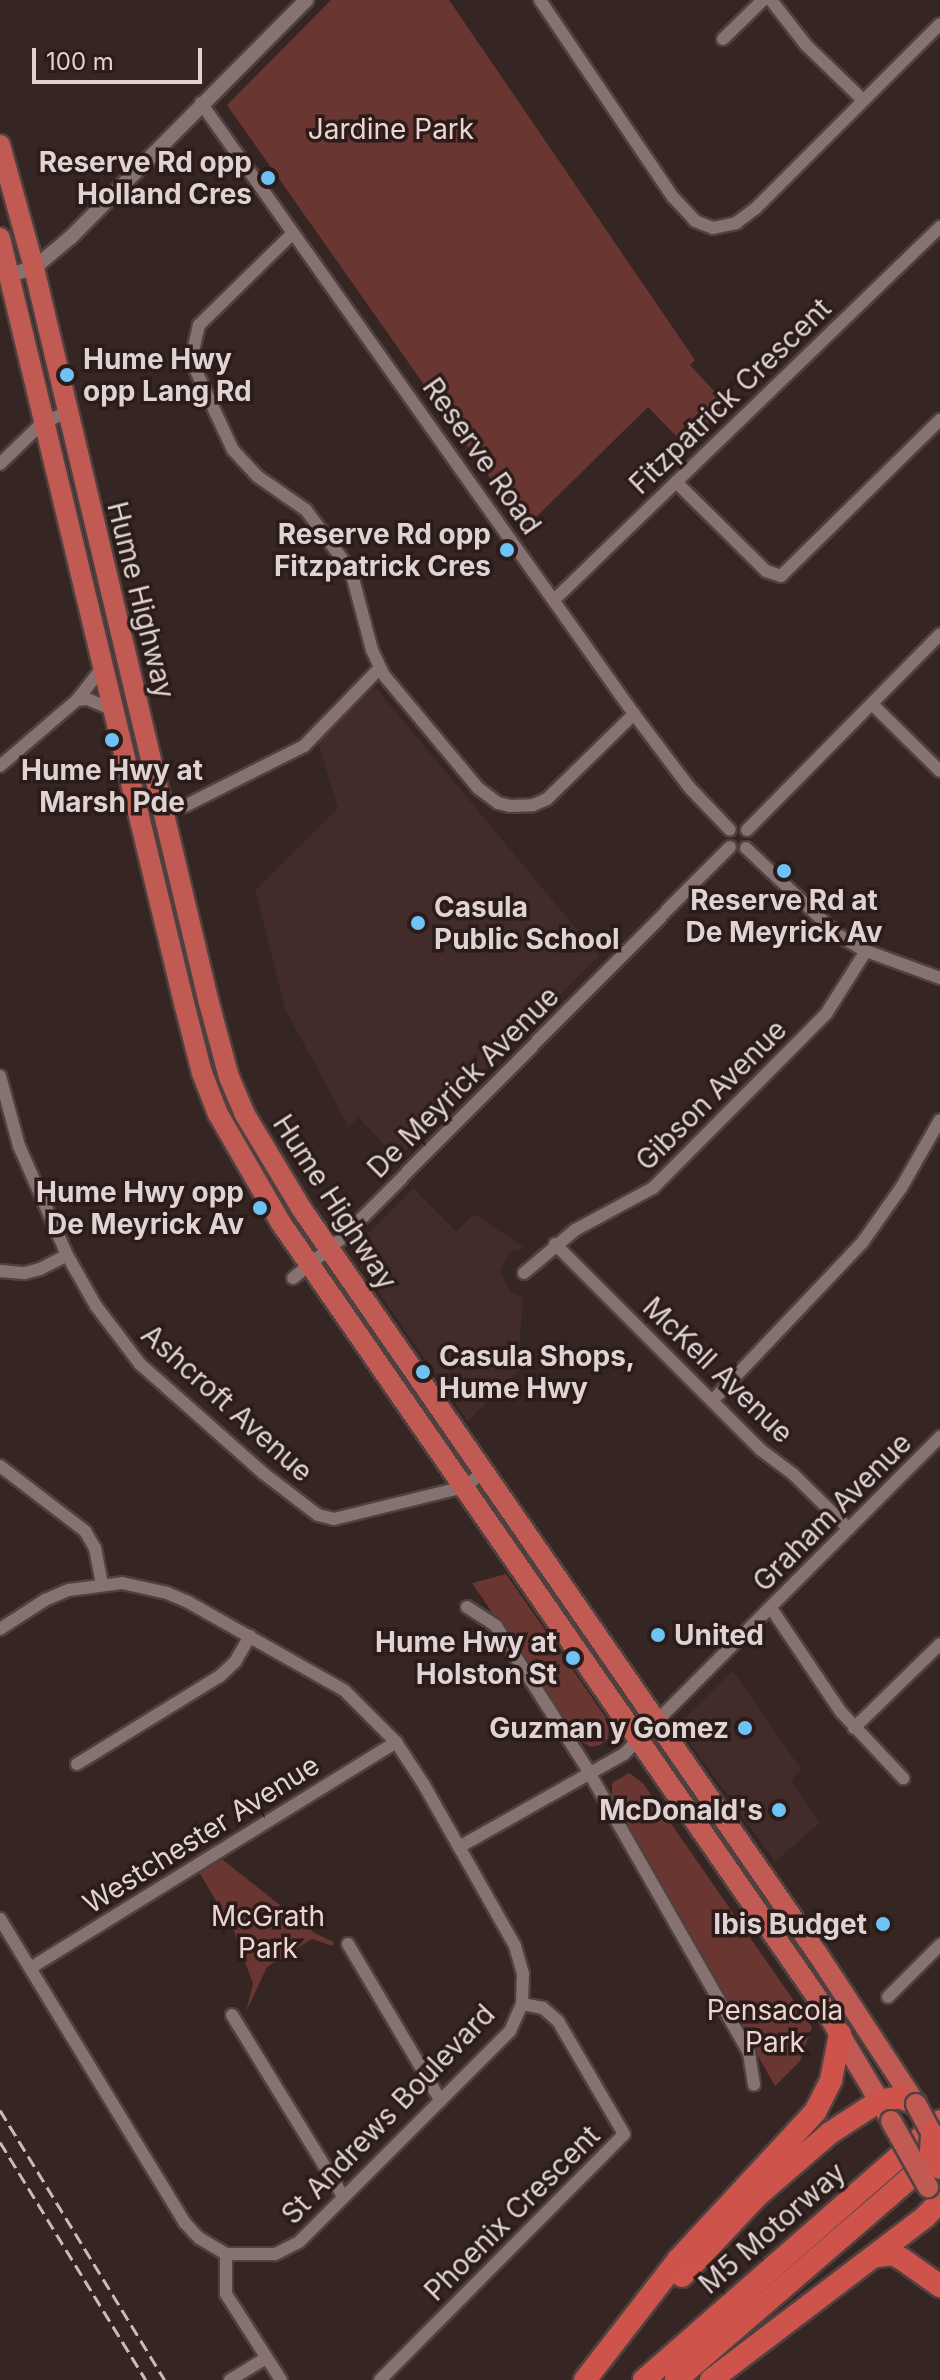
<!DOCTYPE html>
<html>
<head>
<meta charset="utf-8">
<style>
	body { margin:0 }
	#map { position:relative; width:940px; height:2380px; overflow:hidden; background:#352523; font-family:Inter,sans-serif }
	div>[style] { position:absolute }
	.built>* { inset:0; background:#422c29 }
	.green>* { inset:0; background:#6a3631 }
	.roads { filter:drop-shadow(2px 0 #4f4140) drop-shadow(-2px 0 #4f4140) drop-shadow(0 2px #4f4140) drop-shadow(0 -2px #4f4140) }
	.minor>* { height:12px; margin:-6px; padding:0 6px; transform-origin:6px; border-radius:6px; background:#867371 }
	.tertiary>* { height:14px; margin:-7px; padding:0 7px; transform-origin:7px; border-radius:7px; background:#867371 }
	.trunk>* { height:20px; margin:-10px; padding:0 10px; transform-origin:10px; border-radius:10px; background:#c05a52 }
	.motorway>* { height:22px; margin:-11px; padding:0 11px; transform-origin:11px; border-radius:11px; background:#ce544b }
	.rail>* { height:3px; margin-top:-1.5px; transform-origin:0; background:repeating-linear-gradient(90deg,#c8bcbb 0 12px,transparent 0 18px) }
	.bridges { filter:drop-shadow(2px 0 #4f4140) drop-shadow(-2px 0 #4f4140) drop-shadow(0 2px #4f4140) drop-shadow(0 -2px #4f4140) }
	.trunk-bridge>* { height:20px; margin:-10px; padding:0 10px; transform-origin:10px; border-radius:10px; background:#c05a52 }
	.motorway-bridge>* { height:22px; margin:-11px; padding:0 11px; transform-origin:11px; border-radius:11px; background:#ce544b }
	.dots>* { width:22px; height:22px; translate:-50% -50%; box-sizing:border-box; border:4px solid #2b1c1a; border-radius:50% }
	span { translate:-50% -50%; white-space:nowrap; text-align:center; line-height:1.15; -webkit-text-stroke:7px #2b1c1a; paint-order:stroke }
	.park-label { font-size:28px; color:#eed4d0 }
	.poi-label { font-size:28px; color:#dfd4d3; font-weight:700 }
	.right { translate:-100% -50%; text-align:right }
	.left { translate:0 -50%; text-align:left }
	.street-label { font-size:28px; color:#dfd4d3 }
	.scale { position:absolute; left:32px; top:48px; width:170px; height:36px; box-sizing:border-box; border:4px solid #dfd4d3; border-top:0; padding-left:10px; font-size:24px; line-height:28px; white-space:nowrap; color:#dfd4d3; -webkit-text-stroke:6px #2b1c1a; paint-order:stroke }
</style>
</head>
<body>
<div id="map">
	<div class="built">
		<i style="clip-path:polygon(375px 687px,599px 956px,398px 1158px,358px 1117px,349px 1127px,285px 1009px,255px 890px,338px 808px,318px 742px)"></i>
		<i style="clip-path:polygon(413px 1188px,456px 1231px,474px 1214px,525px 1248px,509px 1252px,500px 1271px,510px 1291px,523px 1298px,519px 1353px,525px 1364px,468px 1421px,350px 1251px)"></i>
		<i style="clip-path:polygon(733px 1671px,801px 1769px,791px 1781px,819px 1823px,775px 1862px,680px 1729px,681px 1722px)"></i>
	</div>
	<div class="green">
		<i style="clip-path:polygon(331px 0,449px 0,695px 360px,690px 365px,727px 405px,686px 446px,648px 407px,525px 528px,227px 105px)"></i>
		<i style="clip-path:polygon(506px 1574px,609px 1722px,608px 1739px,600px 1745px,591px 1747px,579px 1740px,472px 1583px)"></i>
		<i style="clip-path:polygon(629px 1773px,643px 1783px,812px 2027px,800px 2061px,775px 2086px,612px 1799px,612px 1783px)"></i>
		<i style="clip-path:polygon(222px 1859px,316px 1934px,334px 1942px,333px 1946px,312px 1939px,267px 1967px,246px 2012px,253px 1984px,234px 1931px,199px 1872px)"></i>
	</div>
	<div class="roads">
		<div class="minor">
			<i style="left:540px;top:0;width:238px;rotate:56deg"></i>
			<i style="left:673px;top:197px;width:33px;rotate:47deg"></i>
			<i style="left:695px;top:221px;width:19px;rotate:21deg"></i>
			<i style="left:713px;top:228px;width:24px;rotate:-12deg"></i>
			<i style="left:736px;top:223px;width:25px;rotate:-37deg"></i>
			<i style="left:756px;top:208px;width:260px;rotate:-45deg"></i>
			<i style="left:771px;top:0;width:57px;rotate:52.1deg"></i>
			<i style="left:806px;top:45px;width:79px;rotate:44deg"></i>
			<i style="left:723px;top:39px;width:56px;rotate:-44.3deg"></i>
			<i style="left:201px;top:103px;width:749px;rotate:54.68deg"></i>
			<i style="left:634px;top:714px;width:91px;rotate:53deg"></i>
			<i style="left:689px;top:787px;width:59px;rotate:46.4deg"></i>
			<i style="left:293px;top:233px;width:132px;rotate:135.6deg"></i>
			<i style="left:199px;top:325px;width:36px;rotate:103deg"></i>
			<i style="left:191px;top:360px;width:99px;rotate:65deg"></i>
			<i style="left:233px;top:450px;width:35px;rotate:47deg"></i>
			<i style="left:257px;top:476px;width:60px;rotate:34.8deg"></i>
			<i style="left:306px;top:510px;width:76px;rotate:53.6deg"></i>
			<i style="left:351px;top:571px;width:82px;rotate:75.1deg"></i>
			<i style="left:372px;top:650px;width:26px;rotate:65deg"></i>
			<i style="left:383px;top:674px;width:148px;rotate:50.2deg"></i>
			<i style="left:478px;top:788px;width:25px;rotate:37deg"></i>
			<i style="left:498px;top:803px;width:12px;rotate:14deg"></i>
			<i style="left:510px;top:806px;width:23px;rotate:-2deg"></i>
			<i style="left:533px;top:805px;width:15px;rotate:-23deg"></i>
			<i style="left:547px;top:799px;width:122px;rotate:-44.3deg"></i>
			<i style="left:0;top:464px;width:60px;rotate:-44.3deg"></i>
			<i style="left:43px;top:422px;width:26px;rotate:-21deg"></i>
			<i style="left:676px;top:482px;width:127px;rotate:44.7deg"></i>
			<i style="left:766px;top:571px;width:16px;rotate:18deg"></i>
			<i style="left:781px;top:576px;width:223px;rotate:-44.5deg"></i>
			<i style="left:554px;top:600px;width:537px;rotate:-44.02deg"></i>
			<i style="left:77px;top:700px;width:10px;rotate:-6deg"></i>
			<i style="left:87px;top:699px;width:27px;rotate:22deg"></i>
			<i style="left:872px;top:704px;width:95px;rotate:44.6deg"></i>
			<i style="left:0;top:766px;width:101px;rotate:-40.6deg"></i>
			<i style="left:77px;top:700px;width:42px;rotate:-51.8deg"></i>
			<i style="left:185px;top:806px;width:133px;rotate:-26.8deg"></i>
			<i style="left:304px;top:746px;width:107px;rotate:-45.8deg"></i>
			<i style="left:747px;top:830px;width:275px;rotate:-45.4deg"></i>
			<i style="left:746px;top:848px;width:127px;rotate:43.4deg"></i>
			<i style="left:838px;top:935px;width:32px;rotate:30deg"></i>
			<i style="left:866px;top:951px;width:79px;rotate:20deg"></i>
			<i style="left:0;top:1076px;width:73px;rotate:74.8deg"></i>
			<i style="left:19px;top:1146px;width:119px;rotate:66.2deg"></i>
			<i style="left:67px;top:1255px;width:59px;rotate:60.4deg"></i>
			<i style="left:96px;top:1306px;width:73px;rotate:52.8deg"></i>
			<i style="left:140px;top:1364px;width:164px;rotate:41.5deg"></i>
			<i style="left:263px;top:1473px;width:69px;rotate:37.4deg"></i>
			<i style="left:318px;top:1515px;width:16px;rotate:14deg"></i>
			<i style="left:334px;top:1519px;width:134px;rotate:-13.8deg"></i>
			<i style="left:464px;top:1487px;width:25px;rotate:-37deg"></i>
			<i style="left:555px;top:1244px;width:291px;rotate:45deg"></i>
			<i style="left:761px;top:1450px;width:40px;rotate:37deg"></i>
			<i style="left:793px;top:1474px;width:78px;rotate:44.5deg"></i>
			<i style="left:0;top:1271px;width:25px;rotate:5deg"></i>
			<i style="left:25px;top:1273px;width:16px;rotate:-15deg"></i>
			<i style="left:40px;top:1269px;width:30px;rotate:-27deg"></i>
			<i style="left:524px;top:1273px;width:67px;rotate:-40.1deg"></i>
			<i style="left:575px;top:1230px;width:89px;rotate:-28.3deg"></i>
			<i style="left:653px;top:1188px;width:245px;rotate:-45.2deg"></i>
			<i style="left:826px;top:1014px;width:75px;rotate:-57.6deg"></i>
			<i style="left:293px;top:1278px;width:62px;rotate:-39.1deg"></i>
			<i style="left:341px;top:1239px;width:552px;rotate:-45.22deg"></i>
			<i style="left:713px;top:1400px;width:216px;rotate:-46.5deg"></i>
			<i style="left:862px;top:1243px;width:67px;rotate:-54.7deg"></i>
			<i style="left:901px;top:1188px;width:78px;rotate:-60.2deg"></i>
			<i style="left:0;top:1466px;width:107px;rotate:37.4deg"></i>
			<i style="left:85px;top:1531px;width:20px;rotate:60deg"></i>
			<i style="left:95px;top:1548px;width:37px;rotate:79deg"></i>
			<i style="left:467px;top:1607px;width:35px;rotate:33deg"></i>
			<i style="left:496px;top:1626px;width:167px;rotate:57.4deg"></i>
			<i style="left:586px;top:1767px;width:329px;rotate:60.3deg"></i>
			<i style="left:749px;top:2053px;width:32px;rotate:81deg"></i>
			<i style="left:771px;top:1608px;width:125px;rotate:56.1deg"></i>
			<i style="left:841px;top:1712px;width:91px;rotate:46.8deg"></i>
			<i style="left:0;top:1629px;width:54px;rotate:-32.8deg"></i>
			<i style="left:45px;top:1600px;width:26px;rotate:-23deg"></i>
			<i style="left:69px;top:1590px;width:53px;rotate:-7.5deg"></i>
			<i style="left:122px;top:1583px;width:46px;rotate:12.5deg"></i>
			<i style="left:167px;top:1593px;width:23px;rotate:23deg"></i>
			<i style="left:188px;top:1602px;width:180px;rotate:29.5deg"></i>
			<i style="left:345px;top:1691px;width:72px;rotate:45deg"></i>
			<i style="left:396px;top:1742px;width:51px;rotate:56.9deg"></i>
			<i style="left:424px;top:1785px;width:185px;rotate:60.5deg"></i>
			<i style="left:515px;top:1946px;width:29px;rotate:74deg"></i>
			<i style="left:523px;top:1974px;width:30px;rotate:92deg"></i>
			<i style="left:522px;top:2004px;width:30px;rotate:114deg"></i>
			<i style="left:510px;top:2031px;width:298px;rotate:135deg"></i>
			<i style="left:299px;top:2242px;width:27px;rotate:153deg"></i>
			<i style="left:275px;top:2254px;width:49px;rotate:180deg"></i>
			<i style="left:226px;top:2254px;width:31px;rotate:-149deg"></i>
			<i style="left:199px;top:2238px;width:21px;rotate:-133deg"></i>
			<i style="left:185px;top:2223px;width:356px;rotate:-121.3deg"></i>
			<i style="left:854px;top:1728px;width:120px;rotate:-44.3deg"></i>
			<i style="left:77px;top:1764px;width:168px;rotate:-31.6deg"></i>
			<i style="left:220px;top:1676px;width:21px;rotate:-43deg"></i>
			<i style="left:235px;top:1662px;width:30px;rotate:-60deg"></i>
			<i style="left:459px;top:1847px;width:189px;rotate:-29.4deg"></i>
			<i style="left:624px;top:1754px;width:448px;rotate:-45.1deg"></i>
			<i style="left:348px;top:1944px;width:182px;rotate:59.4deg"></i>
			<i style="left:32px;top:1967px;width:428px;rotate:-31.7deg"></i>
			<i style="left:888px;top:1997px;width:74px;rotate:-45deg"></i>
			<i style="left:232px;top:2015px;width:212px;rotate:58.5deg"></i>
			<i style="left:226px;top:2254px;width:40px;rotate:90deg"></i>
			<i style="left:226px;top:2294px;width:102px;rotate:57.4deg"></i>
			<i style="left:230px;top:2380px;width:42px;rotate:-31.4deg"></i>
			<i style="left:380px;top:2380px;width:346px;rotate:-45.2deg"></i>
			<i style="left:624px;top:2134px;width:131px;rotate:-120.3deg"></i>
			<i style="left:558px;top:2021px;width:20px;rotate:-139deg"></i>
			<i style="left:543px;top:2008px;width:21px;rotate:-169deg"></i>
		</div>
		<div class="tertiary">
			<i style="left:9px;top:275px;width:26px;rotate:-16deg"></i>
			<i style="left:34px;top:268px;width:48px;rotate:-40deg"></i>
			<i style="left:71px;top:237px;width:334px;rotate:-45.2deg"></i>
		</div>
		<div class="trunk">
			<i style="left:0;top:145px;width:128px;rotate:74.5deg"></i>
			<i style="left:34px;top:268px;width:756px;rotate:76.61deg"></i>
			<i style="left:209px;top:1003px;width:77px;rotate:74.9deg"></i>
			<i style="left:229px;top:1077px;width:39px;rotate:67deg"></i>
			<i style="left:244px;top:1113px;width:111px;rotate:59deg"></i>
			<i style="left:301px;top:1208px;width:910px;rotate:55.3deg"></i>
			<i style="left:819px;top:1956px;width:177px;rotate:56.8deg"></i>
			<i style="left:0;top:238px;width:787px;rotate:76.48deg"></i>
			<i style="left:184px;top:1003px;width:72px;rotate:75.6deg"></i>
			<i style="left:202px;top:1073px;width:44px;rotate:68.7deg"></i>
			<i style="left:218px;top:1114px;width:126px;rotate:60deg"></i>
			<i style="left:281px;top:1223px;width:952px;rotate:55.31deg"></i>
			<i style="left:823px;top:2006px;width:126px;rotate:59.3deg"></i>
		</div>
		<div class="motorway">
			<i style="left:873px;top:2257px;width:19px;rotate:-9deg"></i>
			<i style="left:892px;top:2254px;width:11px;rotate:27deg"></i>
			<i style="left:902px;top:2259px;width:47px;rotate:35.4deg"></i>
			<i style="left:682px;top:2276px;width:110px;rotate:-46.8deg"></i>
			<i style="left:757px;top:2196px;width:96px;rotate:-40.8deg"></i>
			<i style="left:830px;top:2133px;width:59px;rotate:-33.1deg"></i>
			<i style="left:879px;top:2101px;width:20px;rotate:-11deg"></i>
			<i style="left:899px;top:2097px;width:18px;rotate:22deg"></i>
			<i style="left:585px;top:2380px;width:152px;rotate:-52.2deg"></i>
			<i style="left:678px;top:2260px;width:202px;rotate:-47.2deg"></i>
			<i style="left:815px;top:2112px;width:36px;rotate:-63deg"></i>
			<i style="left:831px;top:2080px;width:47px;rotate:-78.9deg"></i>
			<i style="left:644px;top:2380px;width:393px;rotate:-41.2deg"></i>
			<i style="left:676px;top:2380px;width:340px;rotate:-40.8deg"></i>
			<i style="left:711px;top:2380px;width:270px;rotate:-37.3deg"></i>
			<i style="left:926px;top:2216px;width:21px;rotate:-47deg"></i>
		</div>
	</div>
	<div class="rail">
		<i style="left:0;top:2110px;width:316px;rotate:58.6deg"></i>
		<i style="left:0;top:2142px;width:279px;rotate:58.5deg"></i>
	</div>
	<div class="bridges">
		<div class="trunk-bridge">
			<i style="left:916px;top:2104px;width:49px;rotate:61.9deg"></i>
			<i style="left:891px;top:2121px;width:76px;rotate:60.7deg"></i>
		</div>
		<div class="motorway-bridge">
			<i style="left:932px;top:2134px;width:17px;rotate:93deg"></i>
			<i style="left:931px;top:2151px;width:19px;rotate:62deg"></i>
		</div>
	</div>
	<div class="dots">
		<i style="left:268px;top:178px;background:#6fc2f4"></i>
		<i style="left:67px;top:375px;background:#6fc2f4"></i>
		<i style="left:507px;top:550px;background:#6fc2f4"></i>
		<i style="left:112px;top:740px;background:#6fc2f4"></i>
		<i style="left:784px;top:871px;background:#6fc2f4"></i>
		<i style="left:418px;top:923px;background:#6fc2f4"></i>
		<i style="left:260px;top:1208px;background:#6fc2f4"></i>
		<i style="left:423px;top:1372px;background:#6fc2f4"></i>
		<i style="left:658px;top:1635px;background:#6fc2f4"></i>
		<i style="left:573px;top:1658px;background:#6fc2f4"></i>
		<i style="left:745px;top:1728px;background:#6fc2f4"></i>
		<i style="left:779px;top:1810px;background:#6fc2f4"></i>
		<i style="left:883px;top:1924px;background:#6fc2f4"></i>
	</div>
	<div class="park-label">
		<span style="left:391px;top:129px">Jardine Park</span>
		<span style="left:268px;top:1932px">McGrath<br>Park</span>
		<span style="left:775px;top:2026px">Pensacola<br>Park</span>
	</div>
	<div class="poi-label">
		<span class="right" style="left:252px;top:178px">Reserve Rd opp<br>Holland Cres</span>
		<span class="left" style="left:83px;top:375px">Hume Hwy<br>opp Lang Rd</span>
		<span class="right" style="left:491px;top:550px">Reserve Rd opp<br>Fitzpatrick Cres</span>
		<span style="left:112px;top:786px">Hume Hwy at<br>Marsh Pde</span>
		<span style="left:784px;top:916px">Reserve Rd at<br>De Meyrick Av</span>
		<span class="left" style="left:434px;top:923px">Casula<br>Public School</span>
		<span class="right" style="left:244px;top:1208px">Hume Hwy opp<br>De Meyrick Av</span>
		<span class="left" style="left:439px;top:1372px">Casula Shops,<br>Hume Hwy</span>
		<span class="left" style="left:674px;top:1635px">United</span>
		<span class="right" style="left:557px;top:1658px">Hume Hwy at<br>Holston St</span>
		<span class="right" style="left:729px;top:1728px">Guzman y Gomez</span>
		<span class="right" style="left:763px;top:1810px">McDonald's</span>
		<span class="right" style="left:867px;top:1924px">Ibis Budget</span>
	</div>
	<div class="street-label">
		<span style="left:730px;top:396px;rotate:-44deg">Fitzpatrick Crescent</span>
		<span style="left:482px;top:456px;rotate:55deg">Reserve Road</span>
		<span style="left:141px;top:600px;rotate:76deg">Hume Highway</span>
		<span style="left:463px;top:1082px;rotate:-45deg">De Meyrick Avenue</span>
		<span style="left:711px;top:1095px;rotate:-45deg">Gibson Avenue</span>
		<span style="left:335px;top:1202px;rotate:57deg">Hume Highway</span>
		<span style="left:718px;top:1370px;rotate:44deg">McKell Avenue</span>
		<span style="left:227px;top:1403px;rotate:42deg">Ashcroft Avenue</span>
		<span style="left:832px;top:1512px;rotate:-45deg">Graham Avenue</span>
		<span style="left:201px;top:1834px;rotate:-32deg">Westchester Avenue</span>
		<span style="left:388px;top:2114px;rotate:-46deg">St Andrews Boulevard</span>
		<span style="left:512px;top:2213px;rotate:-45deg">Phoenix Crescent</span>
		<span style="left:772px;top:2228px;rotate:-41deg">M5 Motorway</span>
	</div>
	<div class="scale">100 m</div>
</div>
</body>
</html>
